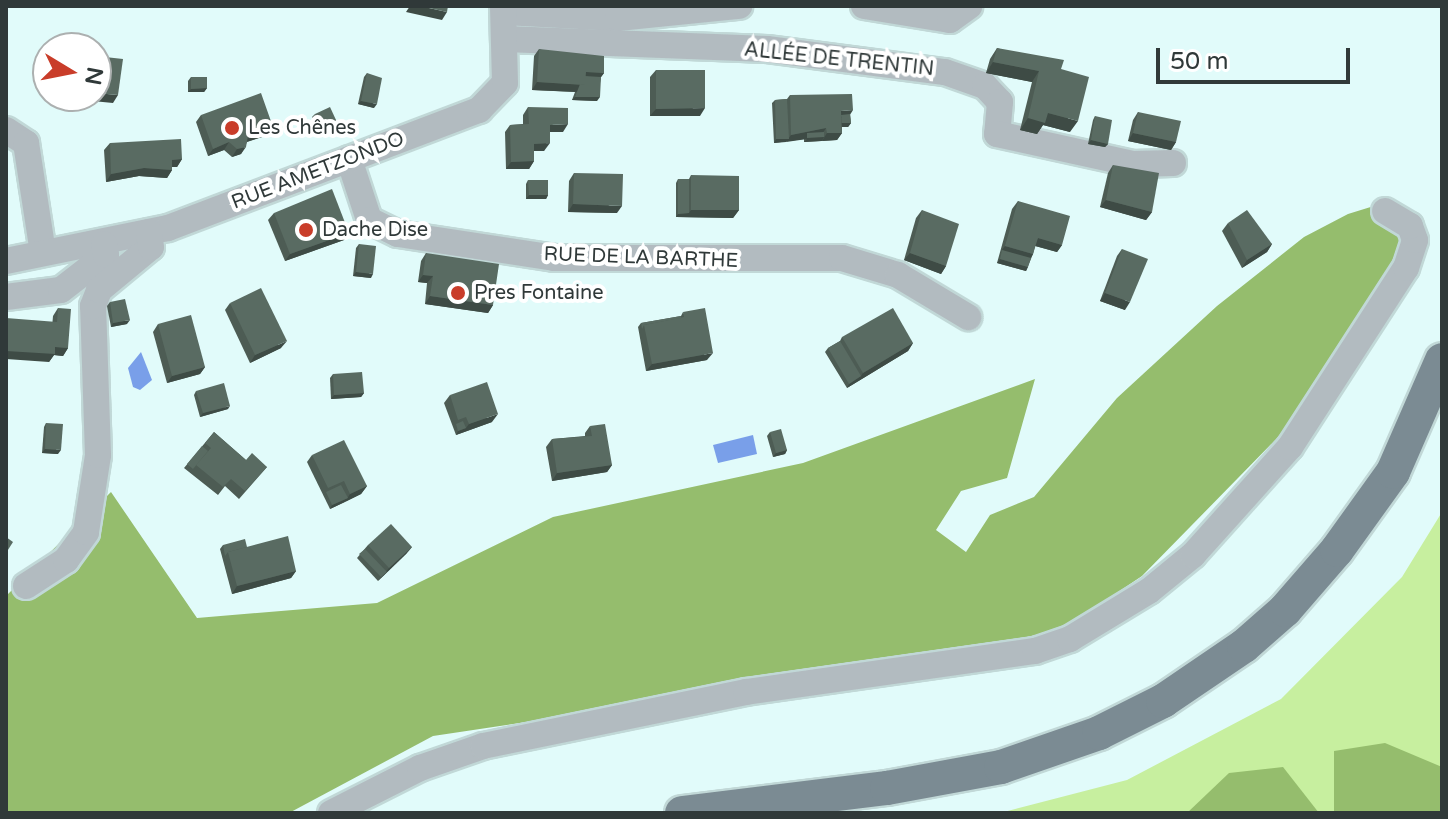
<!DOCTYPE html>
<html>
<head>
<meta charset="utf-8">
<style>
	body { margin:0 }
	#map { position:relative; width:1448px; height:819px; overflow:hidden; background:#e1fbfa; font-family:"Varela Round",sans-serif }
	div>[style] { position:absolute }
	.green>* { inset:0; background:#c7ef9f }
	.forest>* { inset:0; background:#95bd6d }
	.water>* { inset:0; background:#799fe9 }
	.roads { filter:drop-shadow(2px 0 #c1d8d7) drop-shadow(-2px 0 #c1d8d7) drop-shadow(0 2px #c1d8d7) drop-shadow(0 -2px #c1d8d7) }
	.minor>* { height:26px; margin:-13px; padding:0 13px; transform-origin:13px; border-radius:13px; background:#b2bbc0 }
	.major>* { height:34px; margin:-17px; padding:0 17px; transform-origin:17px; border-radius:17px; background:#7b8b93 }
	.wall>* { inset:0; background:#4d5c54 }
	.shaded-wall>* { inset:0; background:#3e4b45 }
	.building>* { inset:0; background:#596b62 }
	.dots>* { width:22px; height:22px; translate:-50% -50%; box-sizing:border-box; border:4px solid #fff; border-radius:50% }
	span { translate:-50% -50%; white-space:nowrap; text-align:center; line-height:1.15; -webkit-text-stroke:8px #fff; paint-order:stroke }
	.street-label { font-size:20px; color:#303939 }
	.poi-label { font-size:20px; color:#303939 }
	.left { translate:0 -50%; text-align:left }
	.frame { position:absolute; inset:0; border:8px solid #303939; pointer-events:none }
	.north { position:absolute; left:32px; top:32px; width:80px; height:80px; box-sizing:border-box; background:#fff; border:2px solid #acb0b0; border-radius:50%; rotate:100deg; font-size:22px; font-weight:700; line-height:32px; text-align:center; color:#303939 }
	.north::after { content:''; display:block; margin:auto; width:28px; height:36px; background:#c93d2a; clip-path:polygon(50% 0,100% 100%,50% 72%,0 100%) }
	.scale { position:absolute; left:1156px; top:48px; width:194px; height:36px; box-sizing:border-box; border:4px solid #303939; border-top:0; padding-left:10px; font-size:24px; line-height:28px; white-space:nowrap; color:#303939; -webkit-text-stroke:6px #fff; paint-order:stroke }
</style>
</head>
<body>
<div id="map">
	<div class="green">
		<i style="clip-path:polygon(1442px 512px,1442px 813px,1000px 813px,1127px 780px,1281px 699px,1402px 577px)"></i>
	</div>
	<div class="forest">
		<i style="clip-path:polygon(1390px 201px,1421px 254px,1338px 376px,1142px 576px,1063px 629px,894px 667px,433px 736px,289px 813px,6px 813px,6px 596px,111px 492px,197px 618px,377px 603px,553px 517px,803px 463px,1035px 379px,1007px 478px,961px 491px,936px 530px,966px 552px,990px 515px,1034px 497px,1117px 398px,1217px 306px,1304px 237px,1348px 214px)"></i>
		<i style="clip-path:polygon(1385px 743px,1442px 767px,1442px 813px,1334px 813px,1334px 751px)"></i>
		<i style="clip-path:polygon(1283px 767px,1319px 813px,1187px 813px,1229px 773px)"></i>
	</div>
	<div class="water">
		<i style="clip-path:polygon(141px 352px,152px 380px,140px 390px,133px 387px,128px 368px)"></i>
		<i style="clip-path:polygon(753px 435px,757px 454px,718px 463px,713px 445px)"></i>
	</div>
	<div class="roads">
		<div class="minor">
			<i style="left:864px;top:6px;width:87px;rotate:9.2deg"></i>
			<i style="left:950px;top:20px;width:24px;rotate:-36deg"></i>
			<i style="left:504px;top:12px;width:114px;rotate:3deg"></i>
			<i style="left:618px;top:18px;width:122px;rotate:-5.7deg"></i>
			<i style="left:505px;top:39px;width:262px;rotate:2.2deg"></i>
			<i style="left:767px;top:49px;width:179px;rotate:7.4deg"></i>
			<i style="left:945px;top:72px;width:42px;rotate:19.3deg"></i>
			<i style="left:985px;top:86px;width:22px;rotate:47deg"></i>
			<i style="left:1000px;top:102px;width:32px;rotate:95deg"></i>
			<i style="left:997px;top:134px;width:139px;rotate:12.4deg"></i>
			<i style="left:1133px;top:164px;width:40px;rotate:-1.4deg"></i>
			<i style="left:6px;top:130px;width:24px;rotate:33deg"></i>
			<i style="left:26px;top:143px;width:111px;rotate:81.2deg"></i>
			<i style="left:349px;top:159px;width:64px;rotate:71.8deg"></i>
			<i style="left:369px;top:220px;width:32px;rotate:26deg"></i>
			<i style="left:398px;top:234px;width:158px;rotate:8.7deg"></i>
			<i style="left:554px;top:258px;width:288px"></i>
			<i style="left:842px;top:258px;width:59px;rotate:16.9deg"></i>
			<i style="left:898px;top:275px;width:82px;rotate:31deg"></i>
			<i style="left:6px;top:261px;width:165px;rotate:-11.5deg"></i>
			<i style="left:168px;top:228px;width:333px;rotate:-20.8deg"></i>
			<i style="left:479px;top:110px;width:37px;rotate:-46deg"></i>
			<i style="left:505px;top:83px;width:77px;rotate:-91.5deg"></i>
			<i style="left:6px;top:297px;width:55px;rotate:-7.3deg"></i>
			<i style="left:61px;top:290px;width:57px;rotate:-37.9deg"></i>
			<i style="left:106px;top:255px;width:11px;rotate:-100deg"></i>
			<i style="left:26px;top:586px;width:48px;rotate:-33deg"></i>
			<i style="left:66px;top:560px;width:34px;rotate:-54deg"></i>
			<i style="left:86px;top:532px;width:78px;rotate:-81.1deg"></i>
			<i style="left:98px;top:455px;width:149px;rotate:-91.9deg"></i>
			<i style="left:93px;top:306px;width:17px;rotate:-69deg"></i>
			<i style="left:99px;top:290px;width:67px;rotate:-39.6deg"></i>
			<i style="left:151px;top:247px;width:15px;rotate:-98deg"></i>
			<i style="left:331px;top:813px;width:100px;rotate:-26.8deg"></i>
			<i style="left:420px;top:768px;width:67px;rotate:-19.2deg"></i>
			<i style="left:483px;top:746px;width:268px;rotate:-11.6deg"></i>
			<i style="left:746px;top:692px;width:292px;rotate:-8.1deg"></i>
			<i style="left:1035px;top:651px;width:37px;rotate:-19deg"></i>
			<i style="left:1070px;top:639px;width:92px;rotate:-31.3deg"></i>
			<i style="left:1149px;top:591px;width:57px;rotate:-39.3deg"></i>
			<i style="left:1193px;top:555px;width:145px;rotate:-48.1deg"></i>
			<i style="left:1290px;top:447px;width:213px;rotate:-57.1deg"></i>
			<i style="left:1406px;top:268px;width:29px;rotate:-72deg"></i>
			<i style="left:1415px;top:240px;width:15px;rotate:-110deg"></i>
			<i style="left:1410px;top:226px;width:29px;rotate:-149deg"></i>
		</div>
		<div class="major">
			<i style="left:682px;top:813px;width:207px;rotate:-7deg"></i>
			<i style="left:887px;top:788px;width:116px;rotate:-10.4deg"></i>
			<i style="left:1001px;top:767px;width:104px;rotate:-19.1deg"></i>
			<i style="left:1099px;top:733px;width:72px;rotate:-26.6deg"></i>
			<i style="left:1163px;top:701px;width:98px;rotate:-34.2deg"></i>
			<i style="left:1244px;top:646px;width:55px;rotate:-41.3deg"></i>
			<i style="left:1285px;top:610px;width:79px;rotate:-49.1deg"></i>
			<i style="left:1337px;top:550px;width:96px;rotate:-54.3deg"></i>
			<i style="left:1393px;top:472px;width:122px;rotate:-66.4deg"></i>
		</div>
	</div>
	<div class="wall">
		<i style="clip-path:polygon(997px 48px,1061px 69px,1070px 132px,1043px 125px,1037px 134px,1020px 130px,1032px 82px,986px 73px,990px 59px)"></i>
		<i style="clip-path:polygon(539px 49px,604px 73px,601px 77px,597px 101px,572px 100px,575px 92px,532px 90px,534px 56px)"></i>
		<i style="clip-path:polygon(656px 70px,700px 116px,650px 116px,650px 77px)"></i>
		<i style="clip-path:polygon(367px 73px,374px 108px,358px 104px,364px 77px)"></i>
		<i style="clip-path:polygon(191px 77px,207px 88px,204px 92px,188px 92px,188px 81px)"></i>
		<i style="clip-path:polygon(790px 95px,850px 114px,851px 123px,848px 127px,842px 127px,842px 133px,837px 140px,804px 142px,804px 139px,774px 143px,772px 103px,775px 100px,787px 99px)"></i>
		<i style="clip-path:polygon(528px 107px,563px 132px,550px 132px,544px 151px,534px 151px,534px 161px,529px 169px,506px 169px,505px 132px,510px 125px,523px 124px,523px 115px)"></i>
		<i style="clip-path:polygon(1138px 112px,1176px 142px,1171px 150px,1128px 141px,1133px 120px)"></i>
		<i style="clip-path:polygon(315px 114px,336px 120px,333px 124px,318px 131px,312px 117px)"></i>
		<i style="clip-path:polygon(201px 115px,273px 127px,268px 135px,247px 142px,241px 154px,232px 157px,224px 150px,208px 156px,196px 122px)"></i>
		<i style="clip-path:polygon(1095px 116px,1108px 144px,1105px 147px,1088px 144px,1093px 120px)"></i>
		<i style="clip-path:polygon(110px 143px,182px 159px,177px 167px,172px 167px,172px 170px,167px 178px,139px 176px,106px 182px,104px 150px)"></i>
		<i style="clip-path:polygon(1113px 165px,1152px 212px,1146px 220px,1100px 207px,1108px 173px)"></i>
		<i style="clip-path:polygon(574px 173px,617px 213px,568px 212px,569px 181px)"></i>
		<i style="clip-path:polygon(691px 175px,739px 210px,733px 218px,676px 217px,676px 183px,678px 179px,689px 179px)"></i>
		<i style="clip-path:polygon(528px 180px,548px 195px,546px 199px,526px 199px,526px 184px)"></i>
		<i style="clip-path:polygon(1018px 201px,1062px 245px,1057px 252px,1035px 246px,1033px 254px,1026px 271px,997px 263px,1012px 209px)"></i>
		<i style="clip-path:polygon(922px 210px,946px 266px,941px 274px,904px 260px,916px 218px)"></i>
		<i style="clip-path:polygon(274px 213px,349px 233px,344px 240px,285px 261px,268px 220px)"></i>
		<i style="clip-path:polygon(1228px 223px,1272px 244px,1267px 252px,1242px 268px,1222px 231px)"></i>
		<i style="clip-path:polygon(359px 244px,371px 278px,353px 276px,356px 248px)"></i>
		<i style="clip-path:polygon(1122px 249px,1125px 310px,1100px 301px,1117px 256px)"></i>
		<i style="clip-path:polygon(426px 253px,493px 305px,488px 313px,425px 304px,427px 283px,418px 282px,421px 261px)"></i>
		<i style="clip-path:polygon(110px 302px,127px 324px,111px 327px,107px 306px)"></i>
		<i style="clip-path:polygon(230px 303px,281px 348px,250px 363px,225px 310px)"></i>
		<i style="clip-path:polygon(58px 308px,68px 348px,63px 356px,54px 355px,49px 362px,53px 316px)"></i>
		<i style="clip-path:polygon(683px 312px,707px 360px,646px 371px,638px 327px,641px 323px,681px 316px)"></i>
		<i style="clip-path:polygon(158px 324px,205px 367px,200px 374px,167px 383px,153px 332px)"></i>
		<i style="clip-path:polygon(842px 337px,913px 343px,908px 351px,847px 388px,825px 352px,828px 348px,840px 341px)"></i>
		<i style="clip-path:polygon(333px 374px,364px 393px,361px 397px,331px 399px,330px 378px)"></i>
		<i style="clip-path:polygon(196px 391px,228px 409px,200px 417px,194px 395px)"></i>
		<i style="clip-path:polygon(450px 395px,492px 422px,456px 435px,444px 403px)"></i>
		<i style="clip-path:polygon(46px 423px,58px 454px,42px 453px,44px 427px)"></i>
		<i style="clip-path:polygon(590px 426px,612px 465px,607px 472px,552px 481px,546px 447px,552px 439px,585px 436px,585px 433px)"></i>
		<i style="clip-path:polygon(214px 432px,246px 460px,267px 467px,239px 499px,225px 486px,218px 495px,184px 468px)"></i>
		<i style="clip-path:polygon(770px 432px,787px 450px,785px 454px,773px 457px,767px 436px)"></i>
		<i style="clip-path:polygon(312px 455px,367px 486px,361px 494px,330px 509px,307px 462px)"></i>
		<i style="clip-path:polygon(223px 545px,247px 547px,296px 571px,291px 578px,232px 594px,220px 549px)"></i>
		<i style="clip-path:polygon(368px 545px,412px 547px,406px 554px,378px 581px,357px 558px)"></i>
	</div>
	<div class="shaded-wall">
		<i style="clip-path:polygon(410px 6px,420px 6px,447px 12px,442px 20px,406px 12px)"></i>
		<i style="clip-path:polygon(993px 62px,1039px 71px,1032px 82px,986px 73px)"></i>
		<i style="clip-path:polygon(586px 72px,604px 73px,598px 81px,582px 80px)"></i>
		<i style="clip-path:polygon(537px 82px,585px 85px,579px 92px,532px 90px)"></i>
		<i style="clip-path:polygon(207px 88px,204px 92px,188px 92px,191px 89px)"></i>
		<i style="clip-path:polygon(96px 93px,118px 95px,113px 103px,52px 97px,96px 96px)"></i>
		<i style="clip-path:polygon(575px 97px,600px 97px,597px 101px,572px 100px)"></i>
		<i style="clip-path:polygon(361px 101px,377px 104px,374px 108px,358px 104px)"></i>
		<i style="clip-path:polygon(705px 108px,700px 116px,650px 116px,656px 109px)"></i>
		<i style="clip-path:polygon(853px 110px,848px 118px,839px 118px,841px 111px)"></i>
		<i style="clip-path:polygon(1048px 113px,1078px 121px,1070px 132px,1043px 125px,1037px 134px,1020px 130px,1028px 118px)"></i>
		<i style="clip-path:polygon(336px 120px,333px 124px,318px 131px,320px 127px)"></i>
		<i style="clip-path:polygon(839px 123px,851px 123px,848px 127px,836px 127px)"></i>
		<i style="clip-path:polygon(568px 124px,563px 132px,544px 132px,550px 125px)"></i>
		<i style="clip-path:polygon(273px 127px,268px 135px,243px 143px,248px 136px)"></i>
		<i style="clip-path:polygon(826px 128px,821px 136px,824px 137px,822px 141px,804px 142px,807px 139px,786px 142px,791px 135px)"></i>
		<i style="clip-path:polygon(827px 133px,842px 133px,837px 140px,822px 141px)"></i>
		<i style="clip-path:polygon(1133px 133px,1176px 142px,1171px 150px,1128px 141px)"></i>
		<i style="clip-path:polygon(776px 139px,789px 139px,786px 142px,774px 143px)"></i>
		<i style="clip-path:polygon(1091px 140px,1108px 144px,1105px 147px,1088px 144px)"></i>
		<i style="clip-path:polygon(229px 142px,224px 150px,208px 156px,213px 149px)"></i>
		<i style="clip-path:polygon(550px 143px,544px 151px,529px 151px,534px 144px)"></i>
		<i style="clip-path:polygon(246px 147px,241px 154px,232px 157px,237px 149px)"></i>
		<i style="clip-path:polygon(182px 159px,177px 167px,166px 167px,172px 160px)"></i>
		<i style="clip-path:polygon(534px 161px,529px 169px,506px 169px,511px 162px)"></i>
		<i style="clip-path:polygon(144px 168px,172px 170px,167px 178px,139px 176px,106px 182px,111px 174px)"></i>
		<i style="clip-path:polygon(529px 195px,548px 195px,546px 199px,526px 199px)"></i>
		<i style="clip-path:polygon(1106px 200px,1152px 212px,1146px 220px,1100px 207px)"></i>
		<i style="clip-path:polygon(573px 204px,622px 206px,617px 213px,568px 212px)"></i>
		<i style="clip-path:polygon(691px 210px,739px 210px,733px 218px,676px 217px,678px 214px,689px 213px)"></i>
		<i style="clip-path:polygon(349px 233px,344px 240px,285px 261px,290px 254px)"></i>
		<i style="clip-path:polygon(1038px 238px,1062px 245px,1057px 252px,1032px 245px)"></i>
		<i style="clip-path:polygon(1272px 244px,1267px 252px,1242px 268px,1247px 260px)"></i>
		<i style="clip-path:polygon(1005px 246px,1033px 254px,1028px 262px,1002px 250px)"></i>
		<i style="clip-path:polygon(910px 253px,946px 266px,941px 274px,904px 260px)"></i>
		<i style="clip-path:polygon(1000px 259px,1028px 267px,1026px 271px,997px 263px)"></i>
		<i style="clip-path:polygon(356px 272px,373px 274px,371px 278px,353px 276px)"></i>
		<i style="clip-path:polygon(423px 275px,433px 276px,427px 283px,418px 282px)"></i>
		<i style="clip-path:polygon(1105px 293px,1130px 302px,1125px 310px,1100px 301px)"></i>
		<i style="clip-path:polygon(430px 296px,493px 305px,488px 313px,425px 304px)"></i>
		<i style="clip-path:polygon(130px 320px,127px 324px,111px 327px,113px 323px)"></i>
		<i style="clip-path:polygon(287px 341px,281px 348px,250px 363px,255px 355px)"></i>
		<i style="clip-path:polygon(913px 343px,908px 351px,847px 388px,849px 384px,861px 376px,863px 373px)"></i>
		<i style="clip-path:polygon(55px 347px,68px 348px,63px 356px,54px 355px,49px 362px,6px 359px,6px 351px)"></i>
		<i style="clip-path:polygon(713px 353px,707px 360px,646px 371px,652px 364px)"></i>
		<i style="clip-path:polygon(205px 367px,200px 374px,167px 383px,172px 376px)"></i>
		<i style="clip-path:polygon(364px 393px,361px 397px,331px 399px,334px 395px)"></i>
		<i style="clip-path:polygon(230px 406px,228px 409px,200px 417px,203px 413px)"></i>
		<i style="clip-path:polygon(498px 414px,492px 422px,456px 435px,458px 431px,466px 428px,469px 424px)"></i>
		<i style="clip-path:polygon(45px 449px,61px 450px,58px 454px,42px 453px)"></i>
		<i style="clip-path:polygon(787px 450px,785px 454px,773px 457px,776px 453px)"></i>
		<i style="clip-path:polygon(612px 465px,607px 472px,552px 481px,557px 473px)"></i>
		<i style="clip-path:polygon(367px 486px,361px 494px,345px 502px,350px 494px)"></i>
		<i style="clip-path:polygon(348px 498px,345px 502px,330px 509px,332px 505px)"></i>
		<i style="clip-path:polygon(412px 547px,406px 554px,378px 581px,389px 568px)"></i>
		<i style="clip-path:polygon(296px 571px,291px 578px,232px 594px,237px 586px)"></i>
	</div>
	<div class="building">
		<i style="clip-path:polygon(420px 6px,448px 6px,447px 12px)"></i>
		<i style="clip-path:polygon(997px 48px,1064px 60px,1061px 69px,1089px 77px,1078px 121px,1048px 113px,1045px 123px,1028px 118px,1039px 71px,993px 62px)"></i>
		<i style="clip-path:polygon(539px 49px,604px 56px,604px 73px,586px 72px,585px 85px,537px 82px)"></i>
		<i style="clip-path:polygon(96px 56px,123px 59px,118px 95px,96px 93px)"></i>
		<i style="clip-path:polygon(656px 70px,705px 70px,705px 108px,656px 109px)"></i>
		<i style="clip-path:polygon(367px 73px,382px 78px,377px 104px,361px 101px)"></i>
		<i style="clip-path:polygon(585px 76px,601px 77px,600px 97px,575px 97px,580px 84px,585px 85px)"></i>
		<i style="clip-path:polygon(191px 77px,207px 77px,207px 88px,191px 89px)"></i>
		<i style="clip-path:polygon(261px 93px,273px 127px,248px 136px,246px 147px,237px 149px,229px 142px,213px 149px,201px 115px)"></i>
		<i style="clip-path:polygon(852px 94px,853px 110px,841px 111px,842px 133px,827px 133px,826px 128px,791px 135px,790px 95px)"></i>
		<i style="clip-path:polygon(787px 99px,789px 139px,776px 139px,775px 100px)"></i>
		<i style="clip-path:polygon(330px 107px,336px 120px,320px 127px,315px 114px)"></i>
		<i style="clip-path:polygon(528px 107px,568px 108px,568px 124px,550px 125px,550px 143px,534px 144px,534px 161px,511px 162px,510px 125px,529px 124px)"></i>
		<i style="clip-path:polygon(1138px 112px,1181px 121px,1176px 142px,1133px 133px)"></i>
		<i style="clip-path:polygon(850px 114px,851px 123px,842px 123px,841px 115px)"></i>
		<i style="clip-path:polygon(1095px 116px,1112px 120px,1108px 144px,1091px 140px)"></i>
		<i style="clip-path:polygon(824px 132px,824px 137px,807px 138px,807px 133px)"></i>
		<i style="clip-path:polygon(181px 139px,182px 159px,172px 160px,172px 170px,144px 168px,111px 174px,110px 143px)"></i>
		<i style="clip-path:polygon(1113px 165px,1159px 173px,1152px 212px,1106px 200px)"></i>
		<i style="clip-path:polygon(574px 173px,623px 174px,622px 206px,573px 204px)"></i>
		<i style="clip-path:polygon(691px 175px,739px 176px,739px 210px,691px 210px)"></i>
		<i style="clip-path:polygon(678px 179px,689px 179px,689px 213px,678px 214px)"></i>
		<i style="clip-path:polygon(528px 180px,548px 180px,548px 195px,529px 195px)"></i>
		<i style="clip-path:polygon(332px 189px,349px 233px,290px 254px,274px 213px)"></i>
		<i style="clip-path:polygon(1018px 201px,1070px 216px,1062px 245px,1038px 238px,1033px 254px,1005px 246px)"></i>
		<i style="clip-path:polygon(922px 210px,959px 224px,946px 266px,910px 253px)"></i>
		<i style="clip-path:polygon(1247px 210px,1272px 244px,1247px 260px,1228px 223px)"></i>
		<i style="clip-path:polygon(359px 244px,376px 246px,373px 274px,356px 272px)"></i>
		<i style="clip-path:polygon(1122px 249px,1148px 259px,1130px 302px,1105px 293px)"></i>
		<i style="clip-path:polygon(1002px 250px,1031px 258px,1028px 267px,1000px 259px)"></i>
		<i style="clip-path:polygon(426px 253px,499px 264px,493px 305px,430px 296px,433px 276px,423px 275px)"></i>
		<i style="clip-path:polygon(261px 288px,287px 341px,255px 355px,230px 303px)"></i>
		<i style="clip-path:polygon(125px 299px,130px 320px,113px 323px,110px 302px)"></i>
		<i style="clip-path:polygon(58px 308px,71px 309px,68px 348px,55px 347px,55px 354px,6px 351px,6px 318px,57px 322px)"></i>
		<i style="clip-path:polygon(705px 308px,713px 353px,652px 364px,644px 325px,684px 317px,683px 312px)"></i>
		<i style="clip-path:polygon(893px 308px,913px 343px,863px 373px,842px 337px)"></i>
		<i style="clip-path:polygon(191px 315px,205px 367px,172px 376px,158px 324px)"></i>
		<i style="clip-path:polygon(681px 316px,681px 318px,644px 325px,642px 329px,641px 323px)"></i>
		<i style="clip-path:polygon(840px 341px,861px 376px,849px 384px,828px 348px)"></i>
		<i style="clip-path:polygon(362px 372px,364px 393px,334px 395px,333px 374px)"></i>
		<i style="clip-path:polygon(487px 382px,498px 414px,469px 424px,466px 417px,458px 420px,450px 395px)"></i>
		<i style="clip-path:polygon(224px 383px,230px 406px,203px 413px,196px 391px)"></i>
		<i style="clip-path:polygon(463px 421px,466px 428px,458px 431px,456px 424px)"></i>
		<i style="clip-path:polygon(46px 423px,63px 424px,61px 450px,45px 449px)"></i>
		<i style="clip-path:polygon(605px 424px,612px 465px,557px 473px,552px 439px,592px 436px,590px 426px)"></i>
		<i style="clip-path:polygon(781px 429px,787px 450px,776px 453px,770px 432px)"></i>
		<i style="clip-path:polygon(214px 432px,246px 460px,252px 453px,267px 467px,245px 491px,231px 479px,223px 487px,196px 465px,211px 448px,205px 443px)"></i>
		<i style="clip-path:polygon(344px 440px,367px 486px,350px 494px,344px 481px,328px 488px,312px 455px)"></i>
		<i style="clip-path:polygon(202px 446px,208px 451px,193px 469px,187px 464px)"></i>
		<i style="clip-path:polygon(341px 485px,348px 498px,332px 505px,326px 492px)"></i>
		<i style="clip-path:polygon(391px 524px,412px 547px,389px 568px,368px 545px)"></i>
		<i style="clip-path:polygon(288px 536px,296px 571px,237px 586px,228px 552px)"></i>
		<i style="clip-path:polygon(6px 537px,13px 542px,6px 553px)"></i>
		<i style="clip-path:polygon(245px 539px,247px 547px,228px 552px,225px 556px,223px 545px)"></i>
		<i style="clip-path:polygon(365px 549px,387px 572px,381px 577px,359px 554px)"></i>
	</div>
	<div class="dots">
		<i style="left:232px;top:128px;background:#c93d2a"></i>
		<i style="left:306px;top:230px;background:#c93d2a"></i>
		<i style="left:458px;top:293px;background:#c93d2a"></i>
	</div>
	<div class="street-label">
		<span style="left:839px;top:60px;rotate:6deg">ALLÉE DE TRENTIN</span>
		<span style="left:318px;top:171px;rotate:-21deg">RUE AMETZONDO</span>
		<span style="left:641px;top:258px;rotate:2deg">RUE DE LA BARTHE</span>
	</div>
	<div class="poi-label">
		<span class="left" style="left:248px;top:128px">Les Chênes</span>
		<span class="left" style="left:322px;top:230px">Dache Dise</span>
		<span class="left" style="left:474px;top:293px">Pres Fontaine</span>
	</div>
	<div class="frame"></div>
	<div class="north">N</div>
	<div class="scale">50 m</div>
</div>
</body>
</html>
